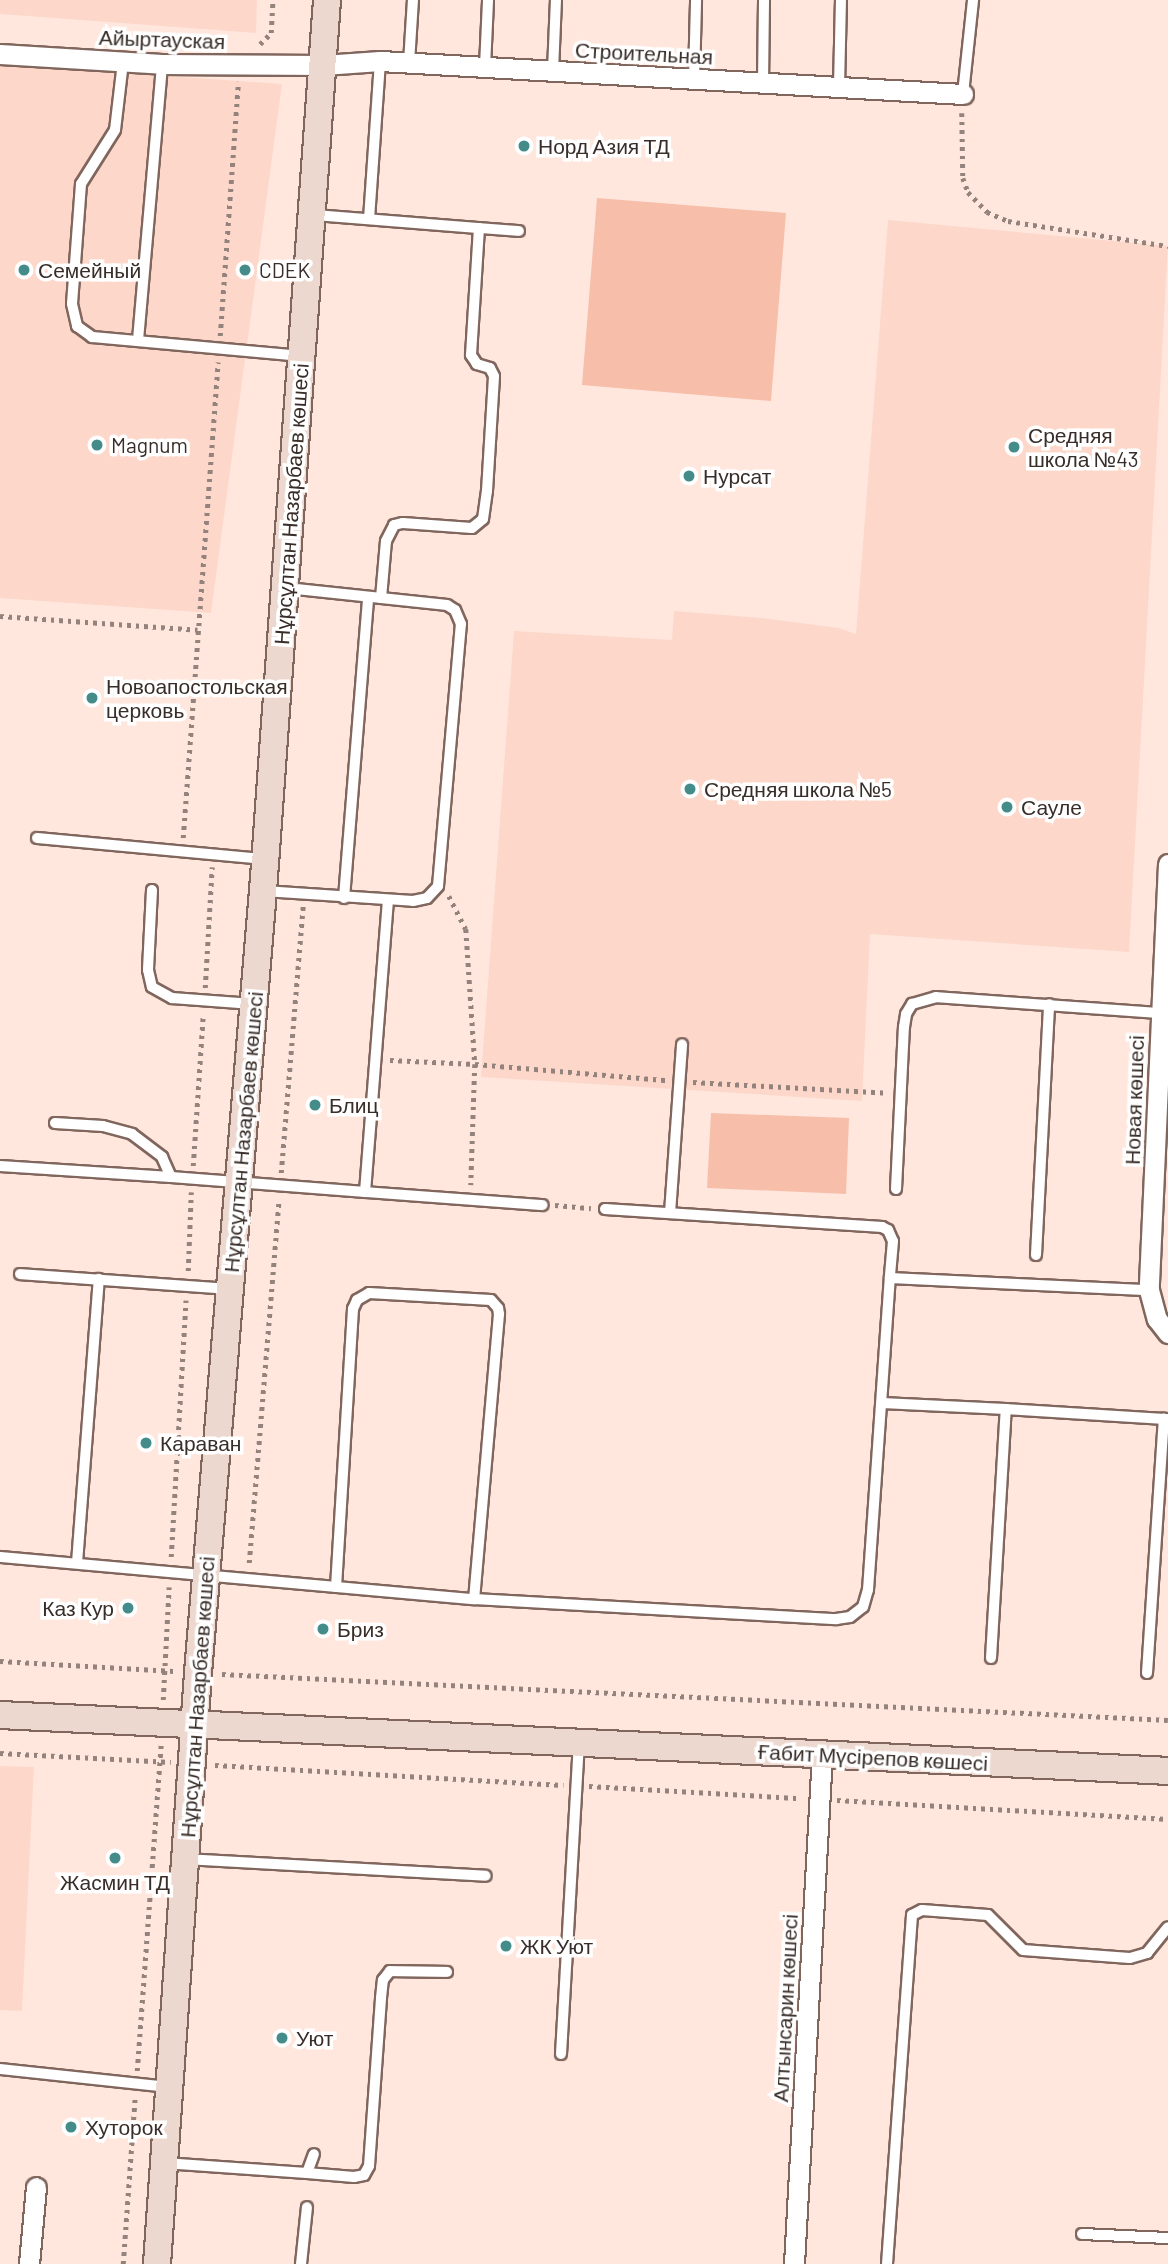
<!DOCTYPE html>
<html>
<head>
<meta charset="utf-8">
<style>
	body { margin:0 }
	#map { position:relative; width:1168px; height:2264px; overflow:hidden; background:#ffe7de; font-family:Barlow,sans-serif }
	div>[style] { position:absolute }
	.built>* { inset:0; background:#fdd8ca }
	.green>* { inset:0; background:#f7bfaa }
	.path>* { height:4.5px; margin-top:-2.25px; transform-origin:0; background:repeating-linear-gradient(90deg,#94837c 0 3.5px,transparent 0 8.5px) }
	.roads { filter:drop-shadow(2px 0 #80665d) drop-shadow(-2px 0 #80665d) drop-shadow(0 2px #80665d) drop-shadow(0 -2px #80665d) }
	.service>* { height:10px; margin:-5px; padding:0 5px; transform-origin:5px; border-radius:5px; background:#fff }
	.minor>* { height:19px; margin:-9.5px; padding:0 9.5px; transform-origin:9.5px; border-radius:9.5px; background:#fff }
	.secondary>* { height:26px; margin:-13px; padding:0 13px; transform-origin:13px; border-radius:13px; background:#edd8d0 }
	.dots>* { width:19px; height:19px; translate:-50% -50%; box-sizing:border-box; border:4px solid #fff; border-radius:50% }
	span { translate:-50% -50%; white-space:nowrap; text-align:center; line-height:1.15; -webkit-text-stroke:7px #fff; paint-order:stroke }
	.street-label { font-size:21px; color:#382d28 }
	.poi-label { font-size:21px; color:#382d28 }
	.left { translate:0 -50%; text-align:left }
	.right { translate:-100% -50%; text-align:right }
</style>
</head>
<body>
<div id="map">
	<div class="built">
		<i style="clip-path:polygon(0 0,257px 0,256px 33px,0 14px)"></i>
		<i style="clip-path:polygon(0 64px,282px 84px,211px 613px,0 598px)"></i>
		<i style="clip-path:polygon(888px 220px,1168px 246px,1129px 952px,870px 934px,862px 1101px,481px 1077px,514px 631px,672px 640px,674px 611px,762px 618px,839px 628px,856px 634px)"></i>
		<i style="clip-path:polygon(0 1766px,34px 1767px,22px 2011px,0 2010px)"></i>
	</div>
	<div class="green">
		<i style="clip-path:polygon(597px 198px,786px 213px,771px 401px,582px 385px)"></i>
		<i style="clip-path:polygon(711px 1113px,849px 1118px,846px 1194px,707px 1188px)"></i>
	</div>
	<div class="path">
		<i style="left:260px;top:44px;width:16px;rotate:-45deg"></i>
		<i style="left:271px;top:33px;width:33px;rotate:-87deg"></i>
		<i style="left:962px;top:113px;width:65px;rotate:89.1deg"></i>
		<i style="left:963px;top:178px;width:15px;rotate:70deg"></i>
		<i style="left:968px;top:192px;width:28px;rotate:46deg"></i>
		<i style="left:987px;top:212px;width:23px;rotate:23deg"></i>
		<i style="left:1008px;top:221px;width:162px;rotate:8.9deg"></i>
		<i style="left:220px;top:336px;width:255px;rotate:-85.9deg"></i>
		<i style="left:0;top:616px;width:198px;rotate:4deg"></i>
		<i style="left:183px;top:838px;width:477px;rotate:-85.8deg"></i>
		<i style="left:449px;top:896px;width:37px;rotate:63deg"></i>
		<i style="left:466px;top:929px;width:135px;rotate:86.2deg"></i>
		<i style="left:475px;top:1064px;width:193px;rotate:4.8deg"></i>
		<i style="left:205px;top:988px;width:121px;rotate:-86.7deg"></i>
		<i style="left:390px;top:1060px;width:85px;rotate:2.7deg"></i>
		<i style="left:475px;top:1064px;width:121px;rotate:91.9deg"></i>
		<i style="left:693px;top:1082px;width:194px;rotate:3.2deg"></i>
		<i style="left:193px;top:1166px;width:152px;rotate:-86.2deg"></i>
		<i style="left:281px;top:1173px;width:268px;rotate:-85.3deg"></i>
		<i style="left:555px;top:1205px;width:36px;rotate:5deg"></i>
		<i style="left:188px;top:1271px;width:79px;rotate:-87.8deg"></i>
		<i style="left:171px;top:1557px;width:257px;rotate:-86.7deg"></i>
		<i style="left:249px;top:1563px;width:365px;rotate:-85.3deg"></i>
		<i style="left:0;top:1661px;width:174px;rotate:3.3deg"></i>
		<i style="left:222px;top:1674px;width:947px;rotate:2.78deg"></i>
		<i style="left:163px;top:1700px;width:113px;rotate:-87deg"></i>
		<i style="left:0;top:1753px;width:171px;rotate:3deg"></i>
		<i style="left:215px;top:1765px;width:349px;rotate:3.3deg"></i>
		<i style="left:589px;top:1786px;width:211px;rotate:3.3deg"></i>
		<i style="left:837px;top:1800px;width:332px;rotate:3.3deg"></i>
		<i style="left:137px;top:2071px;width:328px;rotate:-85.8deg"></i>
		<i style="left:123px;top:2264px;width:167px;rotate:-85.9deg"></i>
	</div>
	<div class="roads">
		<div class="service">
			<i style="left:123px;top:62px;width:68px;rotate:96.7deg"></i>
			<i style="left:115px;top:130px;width:64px;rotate:122.2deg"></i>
			<i style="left:81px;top:184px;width:120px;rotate:94.3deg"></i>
			<i style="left:72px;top:304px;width:23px;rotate:77deg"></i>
			<i style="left:77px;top:326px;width:19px;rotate:36deg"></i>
			<i style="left:92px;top:337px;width:211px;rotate:5.2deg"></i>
			<i style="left:409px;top:63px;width:63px;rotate:-86.4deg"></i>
			<i style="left:485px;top:67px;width:67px;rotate:-87.4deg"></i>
			<i style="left:553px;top:71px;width:71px;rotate:-87.6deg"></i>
			<i style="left:694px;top:79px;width:79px;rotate:-88.5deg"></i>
			<i style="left:763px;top:83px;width:83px;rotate:-89.3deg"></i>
			<i style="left:839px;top:87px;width:87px;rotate:-88.7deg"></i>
			<i style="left:963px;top:94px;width:95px;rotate:-83.9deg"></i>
			<i style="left:369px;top:219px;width:158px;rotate:-86deg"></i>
			<i style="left:479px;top:228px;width:40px;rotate:4.3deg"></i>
			<i style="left:138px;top:340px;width:277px;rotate:-85deg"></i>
			<i style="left:287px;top:588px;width:95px;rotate:6.1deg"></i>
			<i style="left:381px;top:598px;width:57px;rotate:-85deg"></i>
			<i style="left:386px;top:541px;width:18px;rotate:-63deg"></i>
			<i style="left:394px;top:525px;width:9px;rotate:-13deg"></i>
			<i style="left:403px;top:523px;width:69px;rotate:4.1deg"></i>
			<i style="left:472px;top:528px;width:14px;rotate:-39deg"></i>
			<i style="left:483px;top:519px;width:28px;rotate:-82deg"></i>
			<i style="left:487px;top:491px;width:115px;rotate:-86.5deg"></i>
			<i style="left:494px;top:376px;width:9px;rotate:-117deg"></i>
			<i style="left:490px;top:368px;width:14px;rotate:-163deg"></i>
			<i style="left:477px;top:364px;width:11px;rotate:-124deg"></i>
			<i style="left:471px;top:355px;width:127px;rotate:-86.4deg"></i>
			<i style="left:479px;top:228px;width:166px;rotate:-175.5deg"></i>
			<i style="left:37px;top:838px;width:229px;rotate:5.3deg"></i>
			<i style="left:152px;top:890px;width:80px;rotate:92.9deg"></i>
			<i style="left:148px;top:970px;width:17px;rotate:77deg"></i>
			<i style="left:152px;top:987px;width:23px;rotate:29deg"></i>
			<i style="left:172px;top:998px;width:81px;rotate:4.2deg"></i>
			<i style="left:264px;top:891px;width:149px;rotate:3.8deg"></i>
			<i style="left:413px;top:901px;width:14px;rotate:-12deg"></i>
			<i style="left:427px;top:898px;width:16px;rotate:-47deg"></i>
			<i style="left:438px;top:886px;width:263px;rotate:-85deg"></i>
			<i style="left:461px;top:624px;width:15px;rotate:-113deg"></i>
			<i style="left:455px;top:610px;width:9px;rotate:-148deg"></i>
			<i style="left:447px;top:605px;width:66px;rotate:-173.9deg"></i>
			<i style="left:344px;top:898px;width:301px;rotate:-85.4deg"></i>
			<i style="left:55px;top:1123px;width:48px;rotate:3.6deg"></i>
			<i style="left:103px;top:1126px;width:30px;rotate:15deg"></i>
			<i style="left:132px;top:1134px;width:38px;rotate:37deg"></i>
			<i style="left:162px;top:1157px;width:22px;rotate:66deg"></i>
			<i style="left:171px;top:1177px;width:195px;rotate:4.4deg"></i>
			<i style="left:365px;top:1192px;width:292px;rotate:-85.5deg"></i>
			<i style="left:0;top:1166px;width:171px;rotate:3.7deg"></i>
			<i style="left:896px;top:1189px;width:162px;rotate:-87.2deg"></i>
			<i style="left:904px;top:1027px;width:13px;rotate:-81deg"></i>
			<i style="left:906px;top:1014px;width:12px;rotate:-59deg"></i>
			<i style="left:912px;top:1004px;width:25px;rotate:-16deg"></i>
			<i style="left:936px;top:997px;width:225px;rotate:4.1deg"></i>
			<i style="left:365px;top:1192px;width:178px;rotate:4.2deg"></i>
			<i style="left:605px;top:1209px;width:278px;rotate:3.7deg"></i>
			<i style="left:882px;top:1227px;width:7px;rotate:27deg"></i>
			<i style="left:888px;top:1230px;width:12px;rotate:66deg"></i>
			<i style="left:893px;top:1241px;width:37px;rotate:95deg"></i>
			<i style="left:890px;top:1278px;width:259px;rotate:2.7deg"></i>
			<i style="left:670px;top:1213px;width:169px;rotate:-85.9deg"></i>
			<i style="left:1036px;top:1255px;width:251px;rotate:-87deg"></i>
			<i style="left:20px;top:1274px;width:209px;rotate:4.1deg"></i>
			<i style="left:882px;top:1403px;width:124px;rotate:2.8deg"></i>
			<i style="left:0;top:1557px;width:476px;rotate:5.1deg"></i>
			<i style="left:474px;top:1599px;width:363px;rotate:3.2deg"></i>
			<i style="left:836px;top:1619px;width:14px;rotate:-8deg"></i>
			<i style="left:850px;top:1617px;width:16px;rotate:-38deg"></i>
			<i style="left:863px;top:1607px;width:18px;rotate:-74deg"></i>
			<i style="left:868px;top:1590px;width:313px;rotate:-86deg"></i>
			<i style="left:77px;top:1563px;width:285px;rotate:-85.6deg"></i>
			<i style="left:336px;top:1587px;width:279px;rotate:-86.5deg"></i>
			<i style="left:353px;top:1309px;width:10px;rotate:-66deg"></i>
			<i style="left:357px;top:1300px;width:14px;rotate:-30deg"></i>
			<i style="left:369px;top:1293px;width:122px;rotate:3.3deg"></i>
			<i style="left:491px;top:1300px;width:11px;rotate:49deg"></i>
			<i style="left:498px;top:1308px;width:6px;rotate:81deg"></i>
			<i style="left:499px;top:1314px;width:286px;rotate:95deg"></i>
			<i style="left:991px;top:1658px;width:249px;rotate:-86.6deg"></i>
			<i style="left:1006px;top:1409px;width:158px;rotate:3.6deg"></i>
			<i style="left:1147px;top:1673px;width:255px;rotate:-86.2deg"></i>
			<i style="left:1164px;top:1419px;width:3px"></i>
			<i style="left:185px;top:1859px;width:301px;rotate:3.2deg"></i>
			<i style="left:561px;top:2054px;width:312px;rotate:-86.7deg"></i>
			<i style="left:0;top:2069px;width:169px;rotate:6.1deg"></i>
			<i style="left:164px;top:2163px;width:143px;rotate:4deg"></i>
			<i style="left:307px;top:2173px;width:20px;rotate:-70deg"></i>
			<i style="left:307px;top:2173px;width:47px;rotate:4.9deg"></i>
			<i style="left:354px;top:2177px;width:10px;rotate:-11deg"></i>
			<i style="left:364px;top:2175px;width:10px;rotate:-61deg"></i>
			<i style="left:369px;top:2166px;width:168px;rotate:-85.9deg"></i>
			<i style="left:381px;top:1998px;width:18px;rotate:-84deg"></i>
			<i style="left:383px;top:1980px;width:11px;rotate:-52deg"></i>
			<i style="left:390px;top:1971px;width:57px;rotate:1deg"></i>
			<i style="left:1082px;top:2234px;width:86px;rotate:2.7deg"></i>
			<i style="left:301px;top:2264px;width:57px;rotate:-84deg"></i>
			<i style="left:887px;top:2264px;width:350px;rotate:-85.9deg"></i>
			<i style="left:912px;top:1915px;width:11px;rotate:-27deg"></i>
			<i style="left:922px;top:1910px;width:66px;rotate:4.3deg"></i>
			<i style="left:988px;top:1915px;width:49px;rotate:45deg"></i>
			<i style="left:1023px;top:1950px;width:107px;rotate:4.3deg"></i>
			<i style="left:1130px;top:1958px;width:18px;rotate:-16deg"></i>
			<i style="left:1147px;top:1953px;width:33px;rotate:-51deg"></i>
		</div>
		<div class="minor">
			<i style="left:0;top:54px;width:162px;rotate:3.5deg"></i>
			<i style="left:162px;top:64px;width:161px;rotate:0.4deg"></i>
			<i style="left:323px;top:65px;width:57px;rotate:-4deg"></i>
			<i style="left:380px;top:61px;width:584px;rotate:3.24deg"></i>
			<i style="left:1168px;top:864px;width:426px;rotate:92.6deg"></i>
			<i style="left:1149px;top:1290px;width:30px;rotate:75deg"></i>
			<i style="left:1157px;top:1319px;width:18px;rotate:52deg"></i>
			<i style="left:29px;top:2264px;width:77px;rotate:-84.8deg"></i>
			<i style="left:794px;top:2264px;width:511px;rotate:-86.86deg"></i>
		</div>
		<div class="secondary">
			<i style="left:0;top:1715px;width:1169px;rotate:2.74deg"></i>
			<i style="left:157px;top:2264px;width:592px;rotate:-86.03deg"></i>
			<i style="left:198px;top:1673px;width:785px;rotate:-85.25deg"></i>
			<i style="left:263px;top:891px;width:893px;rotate:-85.89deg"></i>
		</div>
	</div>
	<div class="dots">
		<i style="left:524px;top:146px;background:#448c8a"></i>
		<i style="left:24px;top:270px;background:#448c8a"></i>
		<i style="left:245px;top:270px;background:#448c8a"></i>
		<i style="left:97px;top:445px;background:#448c8a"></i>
		<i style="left:1014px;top:447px;background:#448c8a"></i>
		<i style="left:689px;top:476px;background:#448c8a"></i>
		<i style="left:92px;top:698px;background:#448c8a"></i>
		<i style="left:690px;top:789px;background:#448c8a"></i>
		<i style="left:1007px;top:807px;background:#448c8a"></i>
		<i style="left:315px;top:1105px;background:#448c8a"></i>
		<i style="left:146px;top:1443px;background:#448c8a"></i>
		<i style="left:128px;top:1608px;background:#448c8a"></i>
		<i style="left:323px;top:1629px;background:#448c8a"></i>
		<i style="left:115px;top:1858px;background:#448c8a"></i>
		<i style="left:506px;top:1946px;background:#448c8a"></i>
		<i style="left:282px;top:2038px;background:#448c8a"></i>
		<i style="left:71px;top:2127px;background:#448c8a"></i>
	</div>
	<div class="street-label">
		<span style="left:162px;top:39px;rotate:2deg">Айыртауская</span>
		<span style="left:644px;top:53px;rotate:3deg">Строительная</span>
		<span style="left:291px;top:504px;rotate:-86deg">Нұрсұлтан Назарбаев көшесі</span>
		<span style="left:1134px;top:1100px;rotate:-88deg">Новая көшесі</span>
		<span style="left:243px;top:1132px;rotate:-85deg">Нұрсұлтан Назарбаев көшесі</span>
		<span style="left:197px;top:1697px;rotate:-86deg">Нұрсұлтан Назарбаев көшесі</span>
		<span style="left:873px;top:1757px;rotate:3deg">Ғабит Мүсірепов көшесі</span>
		<span style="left:785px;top:2008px;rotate:-87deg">Алтынсарин көшесі</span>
	</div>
	<div class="poi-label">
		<span class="left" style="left:538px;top:146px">Норд Азия ТД</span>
		<span class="left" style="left:38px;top:270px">Семейный</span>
		<span class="left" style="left:259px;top:270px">CDEK</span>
		<span class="left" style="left:1028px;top:447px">Средняя<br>школа №43</span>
		<span class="left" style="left:111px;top:445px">Magnum</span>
		<span class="left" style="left:703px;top:476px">Нурсат</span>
		<span class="left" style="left:106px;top:698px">Новоапостольская<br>церковь</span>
		<span class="left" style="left:704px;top:789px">Средняя школа №5</span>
		<span class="left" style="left:1021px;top:807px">Сауле</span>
		<span class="left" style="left:329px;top:1105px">Блиц</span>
		<span class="left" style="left:160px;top:1443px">Караван</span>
		<span class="right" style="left:114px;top:1608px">Каз Кур</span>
		<span class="left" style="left:337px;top:1629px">Бриз</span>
		<span style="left:115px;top:1882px">Жасмин ТД</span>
		<span class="left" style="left:520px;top:1946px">ЖК Уют</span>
		<span class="left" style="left:296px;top:2038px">Уют</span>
		<span class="left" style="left:85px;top:2127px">Хуторок</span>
	</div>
</div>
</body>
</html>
